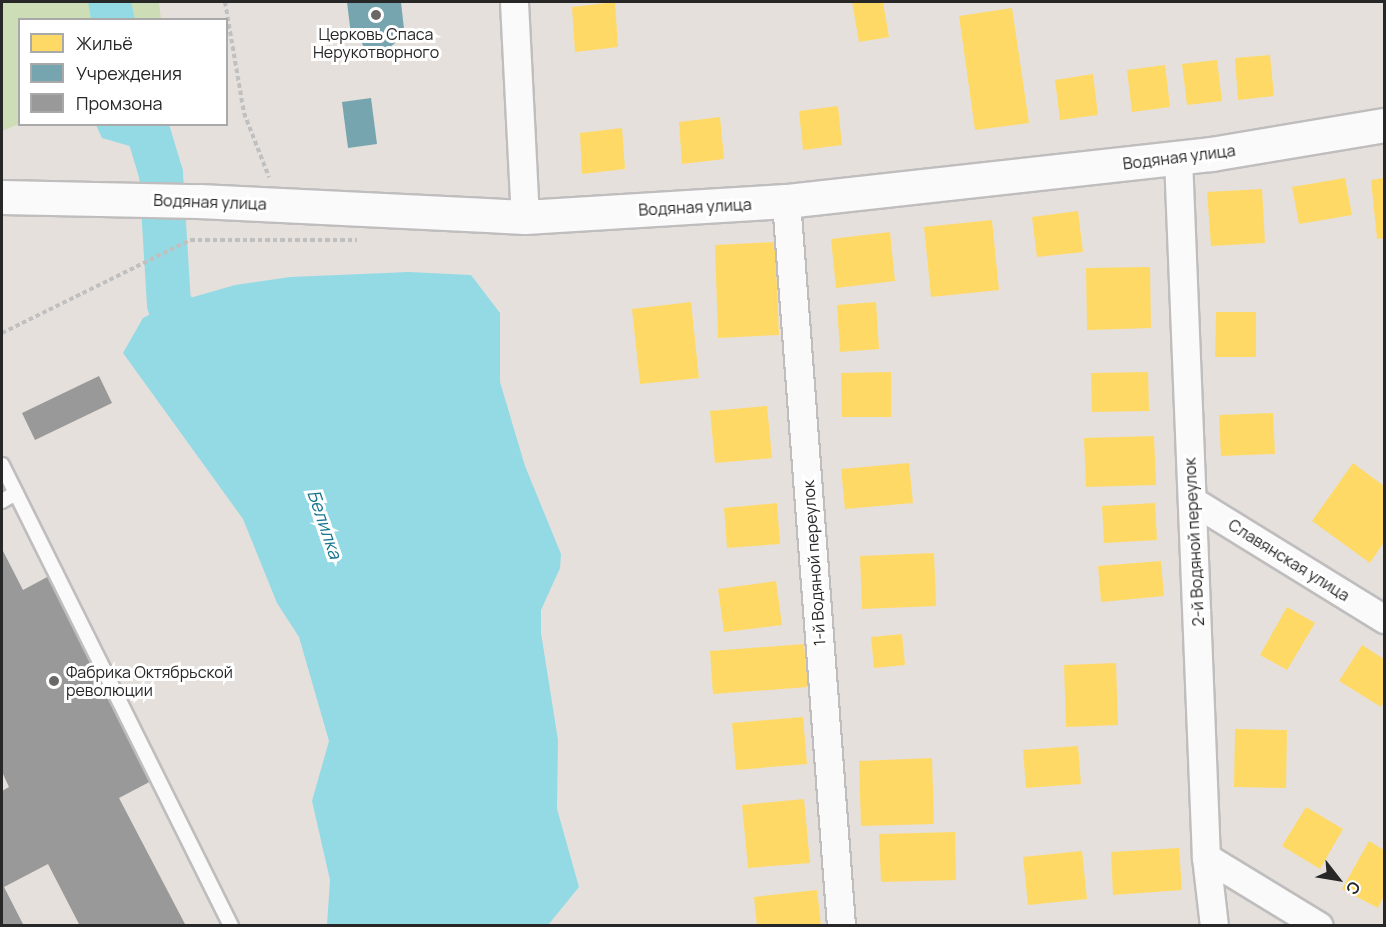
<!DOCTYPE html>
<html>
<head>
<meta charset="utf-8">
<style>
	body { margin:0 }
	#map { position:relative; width:1386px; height:927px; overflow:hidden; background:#e5e0dc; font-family:Manrope,sans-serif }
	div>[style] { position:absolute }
	.green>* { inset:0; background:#cddeb6 }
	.water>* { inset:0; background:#93dae4 }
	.homes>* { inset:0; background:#ffd966 }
	.public>* { inset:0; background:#76a5af }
	.industry>* { inset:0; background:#999 }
	.river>* { height:44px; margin:-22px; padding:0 22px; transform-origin:22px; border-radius:22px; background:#93dae4 }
	.path>* { height:4px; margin-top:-2px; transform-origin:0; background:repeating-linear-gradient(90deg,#c1c0c0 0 4.5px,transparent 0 7.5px) }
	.roads { filter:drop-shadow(2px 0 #bfbdbd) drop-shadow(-2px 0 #bfbdbd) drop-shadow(0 2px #bfbdbd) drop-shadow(0 -2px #bfbdbd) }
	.service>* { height:14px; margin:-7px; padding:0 7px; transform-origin:7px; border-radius:7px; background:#fbfafa }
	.minor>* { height:27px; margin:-13.5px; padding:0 13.5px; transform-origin:13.5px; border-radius:13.5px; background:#fbfafa }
	.tertiary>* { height:33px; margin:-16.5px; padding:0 16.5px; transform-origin:16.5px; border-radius:16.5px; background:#fbfafa }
	.dots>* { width:16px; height:16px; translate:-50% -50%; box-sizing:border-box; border:3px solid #fff; border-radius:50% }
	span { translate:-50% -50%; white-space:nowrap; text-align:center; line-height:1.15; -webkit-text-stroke:6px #fff; paint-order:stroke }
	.poi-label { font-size:16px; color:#272727 }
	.left { translate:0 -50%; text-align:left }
	.street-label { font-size:16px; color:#272727 }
	.water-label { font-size:18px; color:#14758d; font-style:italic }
	.frame { position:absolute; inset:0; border:3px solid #272727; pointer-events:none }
	.legend { position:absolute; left:18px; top:18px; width:210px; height:108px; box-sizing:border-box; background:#fff; border:2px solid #a9a9a9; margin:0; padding:8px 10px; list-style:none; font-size:18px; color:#272727 }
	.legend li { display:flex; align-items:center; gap:12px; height:30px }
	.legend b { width:30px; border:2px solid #a9a9a9 }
	.north { position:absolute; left:1308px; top:849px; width:60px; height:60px; -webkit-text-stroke:4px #fff; paint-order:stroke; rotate:121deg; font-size:16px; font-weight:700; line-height:24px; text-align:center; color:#272727 }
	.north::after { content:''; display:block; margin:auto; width:21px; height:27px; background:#272727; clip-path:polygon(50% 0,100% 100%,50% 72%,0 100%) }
</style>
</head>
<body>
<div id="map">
	<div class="green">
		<i style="clip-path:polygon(2px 2px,159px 2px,161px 19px,20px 20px,19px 124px,2px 131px)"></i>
	</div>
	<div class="water">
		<i style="clip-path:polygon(88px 2px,131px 2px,135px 19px,91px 19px)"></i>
		<i style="clip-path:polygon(96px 125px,168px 125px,169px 172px,161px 174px,140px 149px,102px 138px)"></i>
		<i style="clip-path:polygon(409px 272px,471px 275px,500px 313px,500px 382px,525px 466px,561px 554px,560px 568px,541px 610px,541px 633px,558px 740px,557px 809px,579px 887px,548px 925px,327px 925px,330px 880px,312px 801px,329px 741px,299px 637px,277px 603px,243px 519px,123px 353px,143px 318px,169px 304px,235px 285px,290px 277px)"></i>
	</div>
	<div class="homes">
		<i style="clip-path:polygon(615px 2px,618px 47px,575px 52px,572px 7px)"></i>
		<i style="clip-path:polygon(852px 2px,883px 2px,889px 37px,859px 42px)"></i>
		<i style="clip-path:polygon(1012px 8px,1029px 123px,975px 130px,959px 16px)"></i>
		<i style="clip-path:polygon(1270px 55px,1274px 96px,1238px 100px,1235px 58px)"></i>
		<i style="clip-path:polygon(1217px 60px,1222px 101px,1187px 105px,1182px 64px)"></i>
		<i style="clip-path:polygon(1165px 65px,1170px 107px,1132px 112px,1127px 70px)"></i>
		<i style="clip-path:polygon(1093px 74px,1098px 115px,1060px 120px,1055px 80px)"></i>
		<i style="clip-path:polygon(838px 106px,842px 145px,803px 150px,799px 111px)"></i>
		<i style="clip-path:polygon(720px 117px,724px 159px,682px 164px,679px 122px)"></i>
		<i style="clip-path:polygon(622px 128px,625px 169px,582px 174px,580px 133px)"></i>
		<i style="clip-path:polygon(1345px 178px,1352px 215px,1299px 224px,1292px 187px)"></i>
		<i style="clip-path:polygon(1384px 178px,1384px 238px,1377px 239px,1371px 180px)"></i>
		<i style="clip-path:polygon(1262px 189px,1265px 243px,1211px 246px,1207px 192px)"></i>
		<i style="clip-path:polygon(1078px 211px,1083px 252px,1037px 257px,1032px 217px)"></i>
		<i style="clip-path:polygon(992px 220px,999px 290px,931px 297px,924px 227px)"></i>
		<i style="clip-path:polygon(890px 232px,895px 281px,836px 288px,831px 239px)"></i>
		<i style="clip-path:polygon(775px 242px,779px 335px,718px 338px,715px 245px)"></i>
		<i style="clip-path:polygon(1150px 267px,1151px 328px,1087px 330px,1086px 268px)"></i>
		<i style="clip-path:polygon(691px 302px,699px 378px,640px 384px,632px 309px)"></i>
		<i style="clip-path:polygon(876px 302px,879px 349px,840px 352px,837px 305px)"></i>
		<i style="clip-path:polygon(1216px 312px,1256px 312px,1256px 357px,1215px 357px)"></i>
		<i style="clip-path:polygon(891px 372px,891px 417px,842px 417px,841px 373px)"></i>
		<i style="clip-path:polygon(1148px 372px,1149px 411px,1092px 412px,1091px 373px)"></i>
		<i style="clip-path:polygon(767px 406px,772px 458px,715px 463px,710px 411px)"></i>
		<i style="clip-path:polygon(1273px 413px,1275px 454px,1221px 456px,1219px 415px)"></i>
		<i style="clip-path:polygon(1154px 436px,1156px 485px,1086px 487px,1084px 438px)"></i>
		<i style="clip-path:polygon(909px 463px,913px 503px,845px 509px,841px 469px)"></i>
		<i style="clip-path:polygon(1353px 463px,1384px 486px,1384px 542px,1370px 563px,1312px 521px)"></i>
		<i style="clip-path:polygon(777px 503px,780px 544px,727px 548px,724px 508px)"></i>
		<i style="clip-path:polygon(1155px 503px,1157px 540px,1104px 543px,1102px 506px)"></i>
		<i style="clip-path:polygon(934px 553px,936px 606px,862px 609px,860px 556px)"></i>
		<i style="clip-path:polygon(1161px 561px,1164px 596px,1101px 602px,1098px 566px)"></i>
		<i style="clip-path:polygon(776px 581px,782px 625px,724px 632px,718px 589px)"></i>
		<i style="clip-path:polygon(1287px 607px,1315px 623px,1287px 670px,1260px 655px)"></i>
		<i style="clip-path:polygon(902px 634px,905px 665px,874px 668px,871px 637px)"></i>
		<i style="clip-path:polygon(804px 644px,808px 687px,713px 694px,710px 651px)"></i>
		<i style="clip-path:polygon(1362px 645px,1384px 659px,1384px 701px,1381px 707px,1339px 681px)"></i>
		<i style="clip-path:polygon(1116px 663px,1118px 725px,1066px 727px,1064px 665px)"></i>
		<i style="clip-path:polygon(803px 717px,807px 764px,736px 770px,732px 723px)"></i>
		<i style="clip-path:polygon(1235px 729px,1287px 730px,1286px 788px,1234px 787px)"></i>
		<i style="clip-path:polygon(1078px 746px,1081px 784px,1026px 788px,1023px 750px)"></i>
		<i style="clip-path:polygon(932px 758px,934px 824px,861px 826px,859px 761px)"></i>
		<i style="clip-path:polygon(804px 799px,810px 863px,748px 868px,742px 805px)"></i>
		<i style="clip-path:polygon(1306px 807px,1343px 829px,1320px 869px,1282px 846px)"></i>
		<i style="clip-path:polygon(955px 832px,956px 880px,881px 882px,879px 834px)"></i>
		<i style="clip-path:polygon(1369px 841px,1384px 850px,1384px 896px,1378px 908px,1342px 889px)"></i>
		<i style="clip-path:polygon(1179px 848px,1182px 890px,1113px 895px,1111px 852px)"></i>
		<i style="clip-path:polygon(1082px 851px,1087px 899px,1028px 905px,1023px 857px)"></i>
		<i style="clip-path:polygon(817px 890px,821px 926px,757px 926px,754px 897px)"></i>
	</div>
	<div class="public">
		<i style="clip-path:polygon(347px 2px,401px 2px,404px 29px,399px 30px,396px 42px,387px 50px,377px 53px,365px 49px,357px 34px,351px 35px)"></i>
		<i style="clip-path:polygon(371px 98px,377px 144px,348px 148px,342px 102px)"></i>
	</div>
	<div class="industry">
		<i style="clip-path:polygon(99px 376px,112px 403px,35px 440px,22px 413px)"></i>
		<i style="clip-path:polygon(2px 549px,23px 590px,51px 575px,157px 778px,119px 798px,186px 926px,80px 926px,48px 864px,4px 887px,24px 926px,2px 926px,2px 791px,9px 787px,2px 772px)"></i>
	</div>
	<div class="river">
		<i style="left:146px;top:124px;width:52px;rotate:73.3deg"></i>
		<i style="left:161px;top:174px;width:130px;rotate:86.5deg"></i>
		<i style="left:169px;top:304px;width:59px;rotate:51.2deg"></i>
	</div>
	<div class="path">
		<i style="left:225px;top:2px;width:113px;rotate:80.3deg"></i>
		<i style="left:244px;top:113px;width:69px;rotate:68.7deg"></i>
		<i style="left:2px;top:333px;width:210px;rotate:-26.3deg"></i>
		<i style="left:190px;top:240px;width:167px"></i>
	</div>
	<div class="roads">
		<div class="service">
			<i style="left:2px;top:465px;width:515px;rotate:63.58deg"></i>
			<i style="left:2px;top:501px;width:16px;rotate:-30deg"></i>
		</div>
		<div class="minor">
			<i style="left:514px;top:2px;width:215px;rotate:87.1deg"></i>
			<i style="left:1178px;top:158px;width:700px;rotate:87.71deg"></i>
			<i style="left:1206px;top:857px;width:69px;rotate:83.4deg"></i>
			<i style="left:786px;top:201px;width:727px;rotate:85.66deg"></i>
			<i style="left:1193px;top:501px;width:225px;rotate:31.7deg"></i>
			<i style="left:1206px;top:857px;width:132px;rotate:31.4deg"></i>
		</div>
		<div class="tertiary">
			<i style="left:2px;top:197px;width:197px;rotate:1.2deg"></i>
			<i style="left:199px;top:201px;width:326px;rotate:2.8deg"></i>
			<i style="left:525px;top:217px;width:261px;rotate:-3.5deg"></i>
			<i style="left:786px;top:201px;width:428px;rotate:-6.3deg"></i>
			<i style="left:1211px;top:154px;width:175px;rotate:-9.5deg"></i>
		</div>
	</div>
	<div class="dots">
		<i style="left:376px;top:15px;background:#6a6866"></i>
		<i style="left:54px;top:681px;background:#6a6866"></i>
	</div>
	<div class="poi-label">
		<span style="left:376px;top:43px">Церковь Спаса<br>Нерукотворного</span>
		<span class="left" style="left:66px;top:681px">Фабрика Октябрьской<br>революции</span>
	</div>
	<div class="street-label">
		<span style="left:1179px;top:157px;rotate:-7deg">Водяная улица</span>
		<span style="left:210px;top:202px;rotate:2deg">Водяная улица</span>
		<span style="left:695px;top:207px;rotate:-3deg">Водяная улица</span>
		<span style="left:1194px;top:542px;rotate:-93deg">2-й Водяной переулок</span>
		<span style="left:1289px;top:560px;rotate:32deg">Славянская улица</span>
		<span style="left:814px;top:563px;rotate:-94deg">1-й Водяной переулок</span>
	</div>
	<div class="water-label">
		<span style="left:325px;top:524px;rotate:71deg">Белилка</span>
	</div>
	<div class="frame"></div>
	<ul class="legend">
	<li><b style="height:16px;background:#ffd966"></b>Жильё</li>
	<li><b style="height:16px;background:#76a5af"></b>Учреждения</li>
	<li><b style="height:16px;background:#999"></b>Промзона</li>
	</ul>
	<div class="north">С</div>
</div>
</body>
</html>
